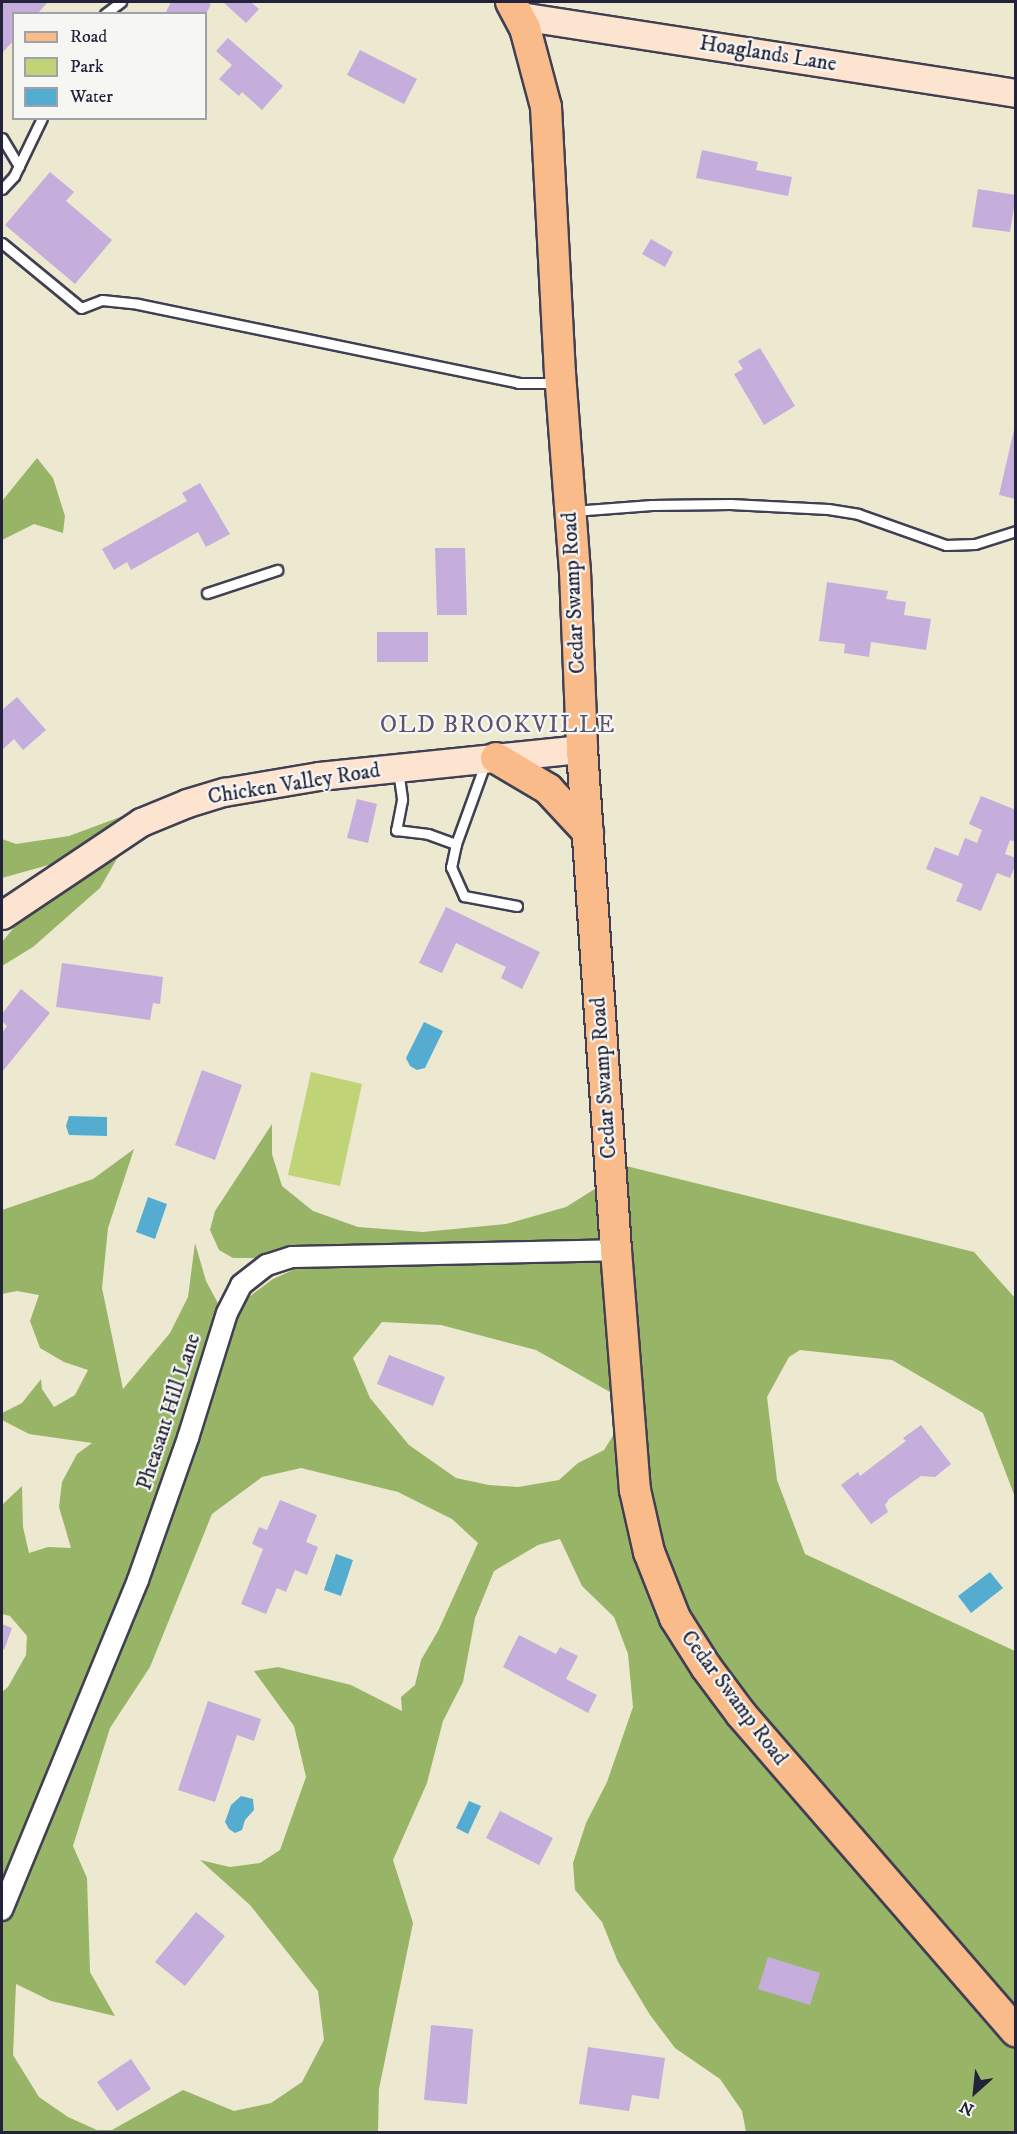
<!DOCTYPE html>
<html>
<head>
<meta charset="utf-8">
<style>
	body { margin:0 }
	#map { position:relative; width:1017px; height:2134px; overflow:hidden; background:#ede9d1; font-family:"IM FELL DW Pica",serif }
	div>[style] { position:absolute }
	.green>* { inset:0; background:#c0d376 }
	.forest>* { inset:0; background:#98b567 }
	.water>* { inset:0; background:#54acd1 }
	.building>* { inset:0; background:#c5addc }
	.roads { filter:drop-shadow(2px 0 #404052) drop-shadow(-2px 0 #404052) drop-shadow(0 2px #404052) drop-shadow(0 -2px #404052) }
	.lane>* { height:9px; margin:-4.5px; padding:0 4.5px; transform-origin:4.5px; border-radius:4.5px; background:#fff }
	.street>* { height:20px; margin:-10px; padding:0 10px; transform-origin:10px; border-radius:10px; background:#fff }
	.secondary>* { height:27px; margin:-13.5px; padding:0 13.5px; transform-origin:13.5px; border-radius:13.5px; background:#fde4d1 }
	.primary>* { height:30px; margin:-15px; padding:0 15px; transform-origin:15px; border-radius:15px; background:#fabb8b }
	span { translate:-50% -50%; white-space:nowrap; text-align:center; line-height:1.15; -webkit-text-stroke:4.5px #f6f6f2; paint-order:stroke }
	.street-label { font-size:21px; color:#22223b }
	.quarter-label { font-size:24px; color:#5b5373; letter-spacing:1.5px }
	.frame { position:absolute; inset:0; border:3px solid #22223b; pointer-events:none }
	.legend { position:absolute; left:12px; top:12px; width:195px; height:108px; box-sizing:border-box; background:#f6f6f2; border:2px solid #a1a1a9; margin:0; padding:8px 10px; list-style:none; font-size:18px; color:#22223b }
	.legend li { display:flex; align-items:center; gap:12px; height:30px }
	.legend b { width:30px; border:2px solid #a1a1a9 }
	.north { position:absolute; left:945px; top:2062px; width:60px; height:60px; -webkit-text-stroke:4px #f6f6f2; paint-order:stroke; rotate:207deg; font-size:16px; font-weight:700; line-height:24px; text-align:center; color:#22223b }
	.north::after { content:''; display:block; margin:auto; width:21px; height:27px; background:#22223b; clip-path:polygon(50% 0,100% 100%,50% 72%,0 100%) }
</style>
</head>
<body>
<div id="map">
	<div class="green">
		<i style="clip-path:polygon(311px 1072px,362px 1084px,340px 1186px,288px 1175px)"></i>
	</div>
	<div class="forest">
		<i style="clip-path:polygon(37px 458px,53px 478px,65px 516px,63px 533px,34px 524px,2px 540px,2px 501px)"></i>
		<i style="clip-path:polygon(147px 807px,100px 888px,33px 947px,2px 966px,2px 942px,70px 859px,2px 878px,2px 839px,16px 844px,69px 836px)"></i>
		<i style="clip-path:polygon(evenodd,272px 1124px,272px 1154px,282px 1186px,313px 1211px,358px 1227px,423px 1232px,506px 1224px,566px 1207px,598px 1187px,608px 1172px,630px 1497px,647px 1565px,672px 1626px,741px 1724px,933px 1938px,741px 1715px,706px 1667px,675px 1618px,649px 1552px,635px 1490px,610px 1162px,974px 1252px,1015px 1298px,1015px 1497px,983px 1413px,892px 1360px,800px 1350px,789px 1357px,767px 1397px,777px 1480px,805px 1554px,1015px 1651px,1015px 2132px,746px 2132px,742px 2111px,720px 2079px,675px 2048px,650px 2015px,618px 1962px,602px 1922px,575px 1890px,573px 1863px,586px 1823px,607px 1782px,633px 1707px,628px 1654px,614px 1617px,582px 1586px,560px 1539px,538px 1545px,494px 1571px,475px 1618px,463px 1682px,443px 1721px,427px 1783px,393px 1860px,413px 1923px,379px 2089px,378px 2132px,2px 2132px,2px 1692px,8px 1687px,26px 1655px,27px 1636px,10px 1616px,2px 1614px,2px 1505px,22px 1486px,23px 1527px,29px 1553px,48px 1547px,71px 1548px,59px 1507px,62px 1482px,77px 1454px,92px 1443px,29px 1434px,2px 1420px,2px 1413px,22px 1403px,41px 1379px,42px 1389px,54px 1407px,75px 1395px,88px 1370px,64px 1362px,40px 1348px,30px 1321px,39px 1295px,17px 1291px,2px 1294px,2px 1210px,93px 1179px,134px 1149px,108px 1228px,102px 1288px,123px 1389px,170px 1333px,188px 1297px,195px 1243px,206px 1281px,220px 1307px,246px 1299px,273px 1279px,293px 1270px,257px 1258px,233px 1258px,219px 1250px,210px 1230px,215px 1211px,272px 1124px,382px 1322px,441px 1325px,536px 1350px,617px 1396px,626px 1415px,604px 1450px,578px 1463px,559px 1480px,518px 1487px,489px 1485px,456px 1478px,409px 1445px,370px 1398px,353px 1358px,382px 1322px,272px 1124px,301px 1468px,398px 1492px,452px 1519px,478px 1543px,438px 1631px,421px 1660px,415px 1685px,401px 1697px,402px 1711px,351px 1685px,278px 1667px,254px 1671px,294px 1726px,306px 1777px,280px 1850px,260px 1863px,230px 1867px,200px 1860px,250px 1905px,318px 1991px,324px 2040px,302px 2082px,271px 2103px,234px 2111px,183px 2090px,112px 2130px,97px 2130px,68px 2117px,39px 2097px,13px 2055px,16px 1984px,51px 2001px,115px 2016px,90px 1972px,87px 1878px,73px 1846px,110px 1728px,150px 1667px,212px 1514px,262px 1477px,301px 1468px)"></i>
	</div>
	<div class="water">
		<i style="clip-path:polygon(424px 1022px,443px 1031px,425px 1068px,417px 1070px,410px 1066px,406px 1058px)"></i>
		<i style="clip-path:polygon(69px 1116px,107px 1117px,107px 1136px,69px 1135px,66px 1126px)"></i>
		<i style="clip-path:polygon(148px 1197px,167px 1204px,155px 1239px,136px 1232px)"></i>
		<i style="clip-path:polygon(336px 1554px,353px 1560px,341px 1596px,324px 1590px)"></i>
		<i style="clip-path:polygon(990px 1572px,1003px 1588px,971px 1613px,958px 1596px)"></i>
		<i style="clip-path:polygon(241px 1796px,253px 1799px,254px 1810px,245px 1820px,242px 1830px,235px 1833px,229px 1829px,225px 1822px,231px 1805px)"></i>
		<i style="clip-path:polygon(469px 1801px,481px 1806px,468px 1834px,456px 1828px)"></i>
	</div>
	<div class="building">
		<i style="clip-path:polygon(2px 2px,48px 2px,37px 14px,14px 14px,14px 40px,2px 53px)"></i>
		<i style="clip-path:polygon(171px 2px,206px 2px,211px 4px,206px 14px,168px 14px,166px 12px)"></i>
		<i style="clip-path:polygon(223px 2px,251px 2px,259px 9px,246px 23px)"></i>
		<i style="clip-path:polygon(228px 38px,283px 86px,262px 110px,242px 92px,239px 96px,219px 79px,232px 65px,216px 51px)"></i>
		<i style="clip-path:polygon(360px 50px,417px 79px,404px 104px,347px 75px)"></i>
		<i style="clip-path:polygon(702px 150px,758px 162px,756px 170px,792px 177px,788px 196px,696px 178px)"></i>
		<i style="clip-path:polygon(50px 172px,74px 192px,66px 201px,112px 240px,75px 284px,5px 225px)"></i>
		<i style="clip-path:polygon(978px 189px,1016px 195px,1010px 232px,972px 227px)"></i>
		<i style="clip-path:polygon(651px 239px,673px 252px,665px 267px,642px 254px)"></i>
		<i style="clip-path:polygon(760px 348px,795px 406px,764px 425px,734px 374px,743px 369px,738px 361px)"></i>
		<i style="clip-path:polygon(1016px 421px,1016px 499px,999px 495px)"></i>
		<i style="clip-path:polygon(200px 483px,230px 534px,206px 547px,198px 532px,131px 570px,127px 562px,114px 570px,102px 549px,187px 501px,182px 493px)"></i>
		<i style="clip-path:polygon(435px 548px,465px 548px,467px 615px,437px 615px)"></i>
		<i style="clip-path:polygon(827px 582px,888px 591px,886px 599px,906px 602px,904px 615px,931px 619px,926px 650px,871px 642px,869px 657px,844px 653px,845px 644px,819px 641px)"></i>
		<i style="clip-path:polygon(377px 632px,428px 632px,428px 662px,377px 662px)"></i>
		<i style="clip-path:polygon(17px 697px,46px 730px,23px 750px,14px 739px,2px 750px,2px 710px)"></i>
		<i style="clip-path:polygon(981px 796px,1016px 810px,1016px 842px,1010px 840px,1005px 854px,1016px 858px,1016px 864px,1010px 878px,997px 873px,981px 911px,956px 901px,963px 884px,926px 869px,935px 847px,958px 856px,965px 838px,977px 843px,982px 830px,969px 824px)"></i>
		<i style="clip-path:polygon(357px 799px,377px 804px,368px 843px,347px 838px)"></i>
		<i style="clip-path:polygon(446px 907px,540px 952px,522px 989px,501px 978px,506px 967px,456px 943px,442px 973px,419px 963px)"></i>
		<i style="clip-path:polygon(62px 963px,163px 977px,160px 1004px,153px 1003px,150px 1020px,56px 1007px)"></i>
		<i style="clip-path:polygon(21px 989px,50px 1013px,2px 1072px,2px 1033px,7px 1026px,2px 1021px,2px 1014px)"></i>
		<i style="clip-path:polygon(202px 1070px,242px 1085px,215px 1160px,175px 1145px)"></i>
		<i style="clip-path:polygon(389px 1355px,445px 1377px,433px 1406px,377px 1384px)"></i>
		<i style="clip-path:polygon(921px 1425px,951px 1464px,935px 1477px,921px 1476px,889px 1499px,885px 1505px,888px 1512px,871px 1524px,841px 1485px,858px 1472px,860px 1476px,873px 1466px,906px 1441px,903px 1438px)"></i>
		<i style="clip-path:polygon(280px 1500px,317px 1515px,306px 1542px,318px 1547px,307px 1575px,295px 1570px,286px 1592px,277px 1588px,266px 1614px,241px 1604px,263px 1549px,252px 1544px,259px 1527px,267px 1530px)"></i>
		<i style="clip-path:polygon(2px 1624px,12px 1628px,4px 1650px,2px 1649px)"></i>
		<i style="clip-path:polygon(519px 1635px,556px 1654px,560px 1647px,578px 1656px,566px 1679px,597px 1695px,588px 1713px,503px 1667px)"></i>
		<i style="clip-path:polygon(208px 1701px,261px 1719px,254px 1741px,237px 1735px,215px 1802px,178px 1790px)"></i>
		<i style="clip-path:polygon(500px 1811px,553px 1838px,539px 1865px,486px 1838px)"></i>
		<i style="clip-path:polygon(196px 1912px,225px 1936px,185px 1986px,155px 1962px)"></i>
		<i style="clip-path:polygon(768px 1957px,820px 1973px,810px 2005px,758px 1989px)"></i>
		<i style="clip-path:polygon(431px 2025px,473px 2029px,467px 2104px,424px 2100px)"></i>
		<i style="clip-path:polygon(588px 2047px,665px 2058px,659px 2099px,632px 2095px,629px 2111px,579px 2104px)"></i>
		<i style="clip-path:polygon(131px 2059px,151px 2089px,117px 2111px,97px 2082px)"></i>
	</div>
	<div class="roads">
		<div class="lane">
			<i style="left:105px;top:14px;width:20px;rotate:-37deg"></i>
			<i style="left:2px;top:138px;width:33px;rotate:59deg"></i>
			<i style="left:2px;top:189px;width:18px;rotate:-47deg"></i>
			<i style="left:14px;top:176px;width:64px;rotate:-64.2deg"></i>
			<i style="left:2px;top:243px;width:102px;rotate:39.4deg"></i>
			<i style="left:81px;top:308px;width:22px;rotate:-21deg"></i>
			<i style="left:102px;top:300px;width:36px;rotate:6deg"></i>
			<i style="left:138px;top:304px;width:388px;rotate:11.7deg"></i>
			<i style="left:518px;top:383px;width:40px"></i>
			<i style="left:573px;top:511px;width:79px;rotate:-4.3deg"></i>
			<i style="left:652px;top:505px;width:78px;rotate:-0.7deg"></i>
			<i style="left:730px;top:504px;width:98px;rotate:2.9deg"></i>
			<i style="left:828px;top:509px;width:30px;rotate:9deg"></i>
			<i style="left:858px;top:514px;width:93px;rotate:19.4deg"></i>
			<i style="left:946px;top:545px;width:29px;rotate:-2deg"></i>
			<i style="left:975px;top:544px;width:43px;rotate:-17.6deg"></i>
			<i style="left:207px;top:593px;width:74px;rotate:-18.2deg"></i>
			<i style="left:486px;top:761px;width:88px;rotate:109.9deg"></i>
			<i style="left:456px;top:844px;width:24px;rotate:102deg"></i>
			<i style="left:451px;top:867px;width:32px;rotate:66deg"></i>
			<i style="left:464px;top:896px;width:54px;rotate:10.7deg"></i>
			<i style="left:398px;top:770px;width:30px;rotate:82deg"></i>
			<i style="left:402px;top:800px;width:31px;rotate:101deg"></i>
			<i style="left:396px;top:830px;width:32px;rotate:7deg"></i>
			<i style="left:428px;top:834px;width:30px;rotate:20deg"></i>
		</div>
		<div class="street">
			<i style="left:2px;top:1910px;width:357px;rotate:-67.6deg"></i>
			<i style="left:138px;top:1580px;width:151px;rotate:-70.6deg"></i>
			<i style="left:188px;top:1438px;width:131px;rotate:-72.7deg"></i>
			<i style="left:227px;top:1313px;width:31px;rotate:-63deg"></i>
			<i style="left:241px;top:1285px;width:33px;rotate:-38deg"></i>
			<i style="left:267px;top:1265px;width:26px;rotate:-18deg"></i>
			<i style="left:292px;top:1257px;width:324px;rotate:-1.2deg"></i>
		</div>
		<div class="secondary">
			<i style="left:520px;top:16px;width:502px;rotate:8.82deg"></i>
			<i style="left:2px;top:915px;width:167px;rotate:-33.8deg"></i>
			<i style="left:141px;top:822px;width:50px;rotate:-22.4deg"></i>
			<i style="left:187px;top:803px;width:39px;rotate:-17deg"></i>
			<i style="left:224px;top:792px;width:96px;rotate:-9.6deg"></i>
			<i style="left:319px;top:776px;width:264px;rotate:-5.9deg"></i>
		</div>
		<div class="primary">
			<i style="left:511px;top:2px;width:30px;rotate:62deg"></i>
			<i style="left:525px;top:28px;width:82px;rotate:75.1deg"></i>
			<i style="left:546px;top:107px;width:266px;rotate:87deg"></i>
			<i style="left:560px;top:373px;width:199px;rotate:85.7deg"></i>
			<i style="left:575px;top:571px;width:178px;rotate:87.7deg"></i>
			<i style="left:582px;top:749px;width:502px;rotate:86.12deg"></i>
			<i style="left:616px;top:1250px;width:241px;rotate:85.5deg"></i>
			<i style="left:635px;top:1490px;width:64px;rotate:77.3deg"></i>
			<i style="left:649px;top:1552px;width:71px;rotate:68.5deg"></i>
			<i style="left:675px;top:1618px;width:58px;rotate:57.7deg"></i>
			<i style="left:706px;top:1667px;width:59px;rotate:53.3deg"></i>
			<i style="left:741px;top:1714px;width:420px;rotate:49.1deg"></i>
			<i style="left:496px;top:758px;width:61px;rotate:30.8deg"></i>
			<i style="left:548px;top:789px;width:59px;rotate:47.1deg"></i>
		</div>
	</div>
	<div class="street-label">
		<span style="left:768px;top:54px;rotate:9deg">Hoaglands Lane</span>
		<span style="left:574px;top:593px;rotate:-93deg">Cedar Swamp Road</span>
		<span style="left:294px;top:784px;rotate:-9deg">Chicken Valley Road</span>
		<span style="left:604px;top:1078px;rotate:-94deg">Cedar Swamp Road</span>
		<span style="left:169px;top:1412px;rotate:-72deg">Pheasant Hill Lane</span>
		<span style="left:734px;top:1698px;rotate:53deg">Cedar Swamp Road</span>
	</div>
	<div class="quarter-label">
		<span style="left:498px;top:726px">OLD BROOKVILLE</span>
	</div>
	<div class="frame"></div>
	<ul class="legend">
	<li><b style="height:8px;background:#fabb8b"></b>Road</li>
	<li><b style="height:16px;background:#c0d376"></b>Park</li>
	<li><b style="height:16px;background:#54acd1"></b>Water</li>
	</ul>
	<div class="north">N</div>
</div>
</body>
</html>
